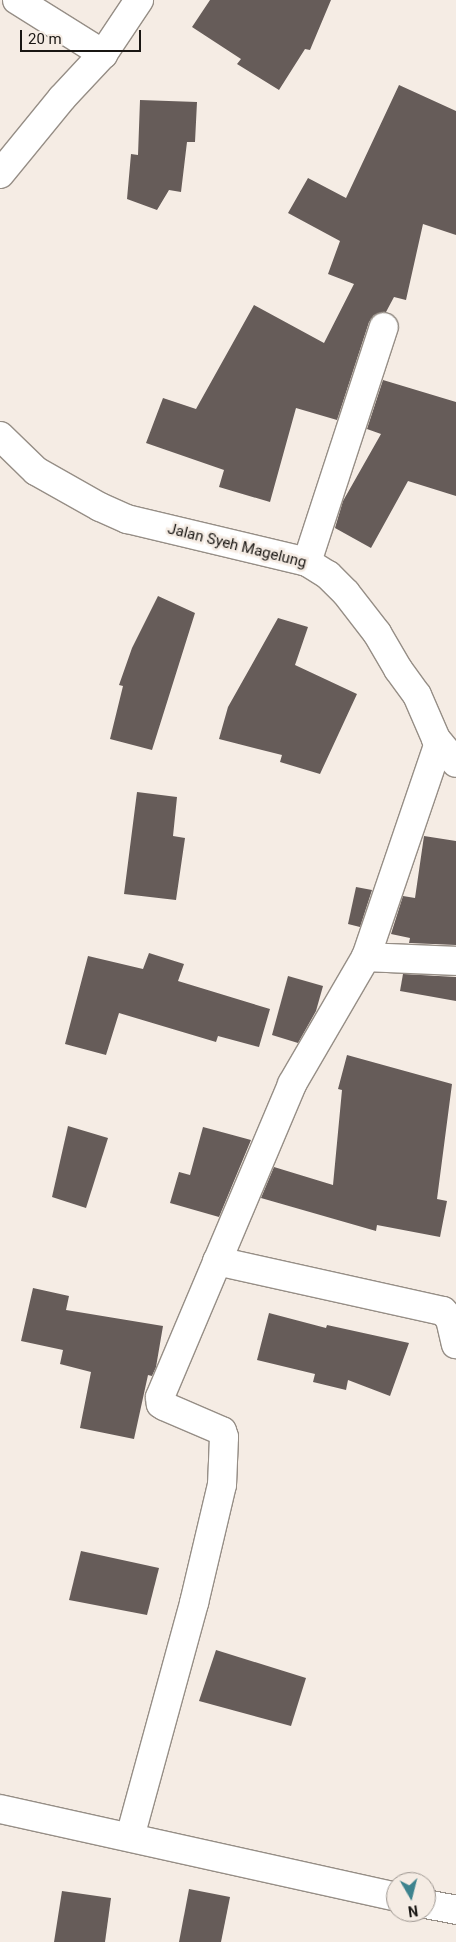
<!DOCTYPE html>
<html>
<head>
<meta charset="utf-8">
<style>
	body { margin:0 }
	#map { position:relative; width:456px; height:1942px; overflow:hidden; background:#f5ece4; font-family:Roboto,sans-serif }
	div>[style] { position:absolute }
	.building>* { inset:0; background:#665c59 }
	.roads { filter:drop-shadow(1px 0 #968e86) drop-shadow(-1px 0 #968e86) drop-shadow(0 1px #968e86) drop-shadow(0 -1px #968e86) }
	.street>* { height:28px; margin:-14px; padding:0 14px; transform-origin:14px; border-radius:14px; background:#fff }
	.secondary>* { height:28px; margin:-14px; padding:0 14px; transform-origin:14px; border-radius:14px; background:#fff }
	span { translate:-50% -50%; white-space:nowrap; text-align:center; line-height:1.15; -webkit-text-stroke:5px #f5ece4; paint-order:stroke }
	.street-label { font-size:15px; color:#191613 }
	.north { position:absolute; left:386px; top:1872px; width:50px; height:50px; box-sizing:border-box; background:#f5ece4; border:1px solid #9d9690; border-radius:50%; rotate:172deg; font-size:14px; font-weight:700; line-height:20px; text-align:center; color:#191613 }
	.north::after { content:''; display:block; margin:auto; width:18px; height:22px; background:#3d838e; clip-path:polygon(50% 0,100% 100%,50% 72%,0 100%) }
	.scale { position:absolute; left:20px; top:30px; width:121px; height:22px; box-sizing:border-box; border:2px solid #191613; border-top:0; padding-left:6px; font-size:15px; line-height:18px; white-space:nowrap; color:#191613; -webkit-text-stroke:4px #f5ece4; paint-order:stroke }
</style>
</head>
<body>
<div id="map">
	<div class="building">
		<i style="clip-path:polygon(210px 0,331px 0,310px 50px,305px 49px,279px 90px,237px 64px,241px 59px,192px 27px)"></i>
		<i style="clip-path:polygon(399px 85px,456px 111px,456px 235px,423px 224px,406px 300px,394px 297px,386px 312px,374px 315px,369px 322px,337px 420px,296px 408px,270px 502px,219px 487px,224px 470px,146px 443px,163px 398px,196px 409px,254px 305px,324px 343px,354px 284px,328px 274px,340px 241px,288px 213px,308px 178px,346px 198px)"></i>
		<i style="clip-path:polygon(140px 100px,197px 102px,195px 142px,187px 142px,181px 192px,169px 190px,157px 210px,127px 199px,131px 154px,138px 155px)"></i>
		<i style="clip-path:polygon(383px 380px,456px 402px,456px 496px,408px 481px,371px 548px,335px 528px,343px 501px,381px 434px,367px 429px)"></i>
		<i style="clip-path:polygon(158px 596px,195px 613px,152px 750px,110px 739px,123px 686px,119px 685px,132px 648px)"></i>
		<i style="clip-path:polygon(278px 618px,308px 627px,295px 665px,357px 694px,320px 774px,280px 762px,282px 755px,219px 739px,228px 707px)"></i>
		<i style="clip-path:polygon(137px 792px,177px 797px,173px 836px,185px 838px,176px 900px,124px 894px)"></i>
		<i style="clip-path:polygon(424px 836px,456px 841px,456px 945px,409px 943px,410px 938px,391px 934px,403px 896px,415px 898px)"></i>
		<i style="clip-path:polygon(356px 887px,372px 890px,360px 927px,348px 924px)"></i>
		<i style="clip-path:polygon(149px 953px,184px 964px,178px 981px,270px 1009px,259px 1047px,218px 1036px,216px 1042px,119px 1013px,106px 1055px,65px 1044px,88px 956px,143px 969px)"></i>
		<i style="clip-path:polygon(403px 974px,456px 977px,456px 1001px,400px 991px)"></i>
		<i style="clip-path:polygon(288px 976px,323px 986px,316px 1011px,298px 1043px,272px 1035px)"></i>
		<i style="clip-path:polygon(347px 1055px,452px 1084px,437px 1199px,447px 1201px,440px 1237px,377px 1225px,376px 1231px,261px 1198px,274px 1167px,333px 1185px,342px 1090px,338px 1089px)"></i>
		<i style="clip-path:polygon(68px 1126px,108px 1138px,86px 1208px,52px 1197px)"></i>
		<i style="clip-path:polygon(203px 1127px,251px 1140px,219px 1217px,170px 1203px,179px 1172px,190px 1175px)"></i>
		<i style="clip-path:polygon(33px 1288px,69px 1296px,66px 1310px,163px 1326px,156px 1367px,152px 1376px,148px 1375px,134px 1439px,80px 1428px,91px 1372px,60px 1364px,63px 1350px,21px 1341px)"></i>
		<i style="clip-path:polygon(269px 1313px,326px 1328px,327px 1325px,409px 1343px,390px 1396px,348px 1380px,346px 1390px,313px 1382px,315px 1374px,257px 1360px)"></i>
		<i style="clip-path:polygon(81px 1551px,159px 1568px,147px 1615px,69px 1600px)"></i>
		<i style="clip-path:polygon(216px 1650px,306px 1678px,291px 1726px,199px 1701px)"></i>
		<i style="clip-path:polygon(189px 1889px,230px 1897px,221px 1942px,179px 1942px)"></i>
		<i style="clip-path:polygon(62px 1891px,111px 1898px,105px 1942px,54px 1942px)"></i>
	</div>
	<div class="roads">
		<div class="street">
			<i style="left:17px;top:0;width:102px;rotate:32.1deg"></i>
			<i style="left:0;top:174px;width:98px;rotate:-50.8deg"></i>
			<i style="left:62px;top:98px;width:60px;rotate:-47deg"></i>
			<i style="left:103px;top:54px;width:65px;rotate:-56.3deg"></i>
			<i style="left:307px;top:562px;width:247px;rotate:-71.9deg"></i>
			<i style="left:366px;top:957px;width:90px;rotate:2.5deg"></i>
			<i style="left:217px;top:1261px;width:231px;rotate:12.5deg"></i>
			<i style="left:443px;top:1311px;width:11px;rotate:49deg"></i>
			<i style="left:450px;top:1319px;width:26px;rotate:77deg"></i>
			<i style="left:0;top:1809px;width:406px;rotate:12.5deg"></i>
			<i style="left:130px;top:1837px;width:243px;rotate:-74.7deg"></i>
			<i style="left:194px;top:1603px;width:121px;rotate:-76.7deg"></i>
			<i style="left:222px;top:1485px;width:48px;rotate:-87.6deg"></i>
			<i style="left:224px;top:1437px;width:6px;rotate:-108deg"></i>
			<i style="left:222px;top:1431px;width:63px;rotate:-156.7deg"></i>
			<i style="left:164px;top:1406px;width:4px;rotate:-146deg"></i>
			<i style="left:161px;top:1404px;width:7px;rotate:-98deg"></i>
			<i style="left:160px;top:1397px;width:340px;rotate:-67.1deg"></i>
			<i style="left:292px;top:1084px;width:147px;rotate:-59.8deg"></i>
			<i style="left:366px;top:957px;width:226px;rotate:-71.2deg"></i>
			<i style="left:426px;top:1904px;width:31px;rotate:11deg"></i>
		</div>
		<div class="secondary">
			<i style="left:0;top:436px;width:50px;rotate:44.2deg"></i>
			<i style="left:36px;top:471px;width:73px;rotate:29.4deg"></i>
			<i style="left:100px;top:507px;width:30px;rotate:24deg"></i>
			<i style="left:127px;top:519px;width:185px;rotate:13.4deg"></i>
			<i style="left:307px;top:562px;width:25px;rotate:32deg"></i>
			<i style="left:328px;top:575px;width:25px;rotate:45deg"></i>
			<i style="left:346px;top:593px;width:51px;rotate:52.2deg"></i>
			<i style="left:377px;top:633px;width:42px;rotate:59.7deg"></i>
			<i style="left:398px;top:669px;width:32px;rotate:54deg"></i>
			<i style="left:417px;top:695px;width:48px;rotate:66.6deg"></i>
			<i style="left:436px;top:739px;width:31px;rotate:50deg"></i>
		</div>
	</div>
	<div class="street-label">
		<span style="left:237px;top:546px;rotate:14deg">Jalan Syeh Magelung</span>
	</div>
	<div class="north">N</div>
	<div class="scale">20 m</div>
</div>
</body>
</html>
